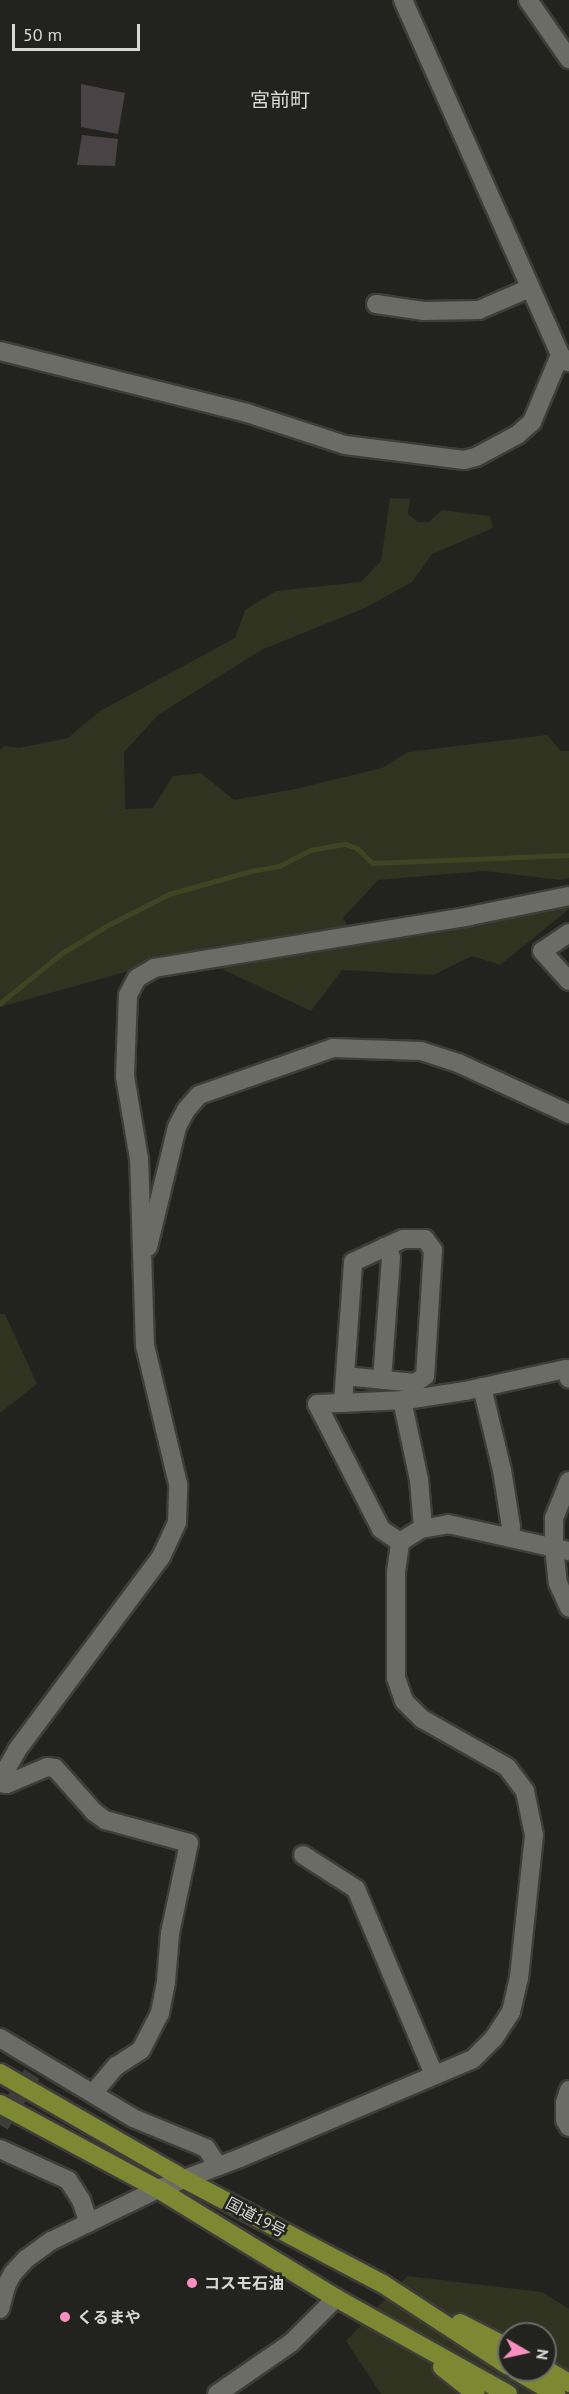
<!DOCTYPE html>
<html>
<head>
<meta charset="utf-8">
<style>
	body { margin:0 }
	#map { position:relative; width:569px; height:2394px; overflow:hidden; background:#22231e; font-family:"PT Sans","Noto Sans JP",sans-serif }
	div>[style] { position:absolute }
	.green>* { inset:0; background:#30331f }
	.stream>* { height:5px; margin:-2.5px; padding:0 2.5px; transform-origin:2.5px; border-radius:2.5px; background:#3f4522 }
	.building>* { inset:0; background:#494345 }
	.minor-tunnel>* { height:18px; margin-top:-9px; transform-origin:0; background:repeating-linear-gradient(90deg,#3d3e39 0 18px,transparent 0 27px) }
	.roads { filter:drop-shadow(2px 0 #3d3d39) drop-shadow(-2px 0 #3d3d39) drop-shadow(0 2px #3d3d39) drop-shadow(0 -2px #3d3d39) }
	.minor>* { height:18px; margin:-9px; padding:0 9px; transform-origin:9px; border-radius:9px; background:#6b6c66 }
	.tertiary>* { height:18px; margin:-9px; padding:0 9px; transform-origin:9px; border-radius:9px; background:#6b6c66 }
	.trunk>* { height:18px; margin:-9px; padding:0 9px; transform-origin:9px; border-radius:9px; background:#7c8832 }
	.dots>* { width:16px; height:16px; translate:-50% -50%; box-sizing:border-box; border:3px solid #22231e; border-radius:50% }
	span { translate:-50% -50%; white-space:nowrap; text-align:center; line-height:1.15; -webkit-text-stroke:5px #22231e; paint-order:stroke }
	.street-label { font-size:16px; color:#d7d8d5 }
	.poi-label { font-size:16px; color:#d7d8d5; font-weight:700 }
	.left { translate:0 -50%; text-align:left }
	.quarter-label { font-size:20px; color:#d7d8d5 }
	.north { position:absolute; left:497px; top:2322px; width:60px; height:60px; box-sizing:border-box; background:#22231e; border:2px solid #6a6b67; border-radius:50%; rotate:99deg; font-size:16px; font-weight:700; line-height:24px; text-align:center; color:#d7d8d5 }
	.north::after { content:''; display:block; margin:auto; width:21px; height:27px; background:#fc8fc1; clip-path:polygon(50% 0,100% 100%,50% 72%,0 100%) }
	.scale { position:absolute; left:12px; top:24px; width:128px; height:27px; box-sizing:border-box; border:3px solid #d7d8d5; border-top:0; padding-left:8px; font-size:18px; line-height:21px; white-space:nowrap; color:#d7d8d5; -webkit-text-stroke:4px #22231e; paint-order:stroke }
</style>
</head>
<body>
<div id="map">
	<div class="green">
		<i style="clip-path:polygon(390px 498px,410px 499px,408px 514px,418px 522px,429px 522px,442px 510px,490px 516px,493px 528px,432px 554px,412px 582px,365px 608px,261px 650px,158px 715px,124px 752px,125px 809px,153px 808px,173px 776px,201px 773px,234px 800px,295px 789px,382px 768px,408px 752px,547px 735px,561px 751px,569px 751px,569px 878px,561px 880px,484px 871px,378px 880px,343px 918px,358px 943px,569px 904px,569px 909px,500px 965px,472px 956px,433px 975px,342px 970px,311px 1011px,190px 954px,0 1007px,0 750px,4px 746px,19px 748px,68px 738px,100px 711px,235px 638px,245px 610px,276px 591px,361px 582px,381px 561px)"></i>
		<i style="clip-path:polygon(0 1314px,5px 1314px,37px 1384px,0 1413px)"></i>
		<i style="clip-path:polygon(evenodd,407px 2276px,542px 2292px,569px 2309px,569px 2394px,381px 2394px,346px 2341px,407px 2276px,509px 2334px,545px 2334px,545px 2370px,509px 2370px,509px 2334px)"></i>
	</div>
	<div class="stream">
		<i style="left:0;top:1003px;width:80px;rotate:-38.9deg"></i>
		<i style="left:62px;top:953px;width:54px;rotate:-31.3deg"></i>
		<i style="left:108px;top:925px;width:68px;rotate:-26.9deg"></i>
		<i style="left:169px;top:894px;width:85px;rotate:-15.7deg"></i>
		<i style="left:251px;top:871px;width:28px;rotate:-10deg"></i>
		<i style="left:279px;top:866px;width:35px;rotate:-27deg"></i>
		<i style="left:310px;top:850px;width:36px;rotate:-10deg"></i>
		<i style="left:345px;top:844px;width:13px;rotate:18deg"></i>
		<i style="left:357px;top:848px;width:21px;rotate:45deg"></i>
		<i style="left:372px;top:863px;width:197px;rotate:-2.3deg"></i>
	</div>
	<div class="building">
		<i style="clip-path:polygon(81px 84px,125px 93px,118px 134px,81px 127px)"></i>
		<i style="clip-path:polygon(82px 135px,118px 139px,115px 166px,77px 165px)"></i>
	</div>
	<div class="minor-tunnel">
		<i style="left:0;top:2125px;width:60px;rotate:-57.9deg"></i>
	</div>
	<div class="roads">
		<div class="minor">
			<i style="left:403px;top:0;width:388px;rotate:66.1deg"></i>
			<i style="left:560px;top:355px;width:11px;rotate:41deg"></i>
			<i style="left:376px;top:304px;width:49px;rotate:8.3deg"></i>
			<i style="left:424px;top:311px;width:55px;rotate:-1deg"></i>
			<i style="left:479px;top:310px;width:56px;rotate:-23.3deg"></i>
			<i style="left:0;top:351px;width:255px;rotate:14.1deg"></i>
			<i style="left:247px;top:413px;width:103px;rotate:18.1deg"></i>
			<i style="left:345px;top:445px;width:120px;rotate:7.2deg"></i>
			<i style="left:464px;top:460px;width:12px;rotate:-14deg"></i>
			<i style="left:476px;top:457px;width:47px;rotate:-28.2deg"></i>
			<i style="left:517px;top:435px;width:20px;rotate:-41deg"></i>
			<i style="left:532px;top:422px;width:73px;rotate:-67.3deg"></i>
			<i style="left:569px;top:933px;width:32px;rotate:146deg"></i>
			<i style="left:542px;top:951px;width:40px;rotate:48deg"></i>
			<i style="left:148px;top:1247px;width:123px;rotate:-76.4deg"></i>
			<i style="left:177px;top:1127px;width:19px;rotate:-62deg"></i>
			<i style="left:186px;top:1110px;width:20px;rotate:-49deg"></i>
			<i style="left:199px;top:1095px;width:142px;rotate:-19.3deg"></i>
			<i style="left:333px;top:1048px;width:88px;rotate:2deg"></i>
			<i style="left:421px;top:1051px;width:39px;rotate:18deg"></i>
			<i style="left:458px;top:1063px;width:122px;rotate:24.7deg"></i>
			<i style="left:382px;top:1380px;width:123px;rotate:-85.8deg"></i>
			<i style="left:391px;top:1257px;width:12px;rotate:-121deg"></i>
			<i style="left:482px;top:1387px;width:85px;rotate:76.5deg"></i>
			<i style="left:502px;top:1470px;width:58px;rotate:81deg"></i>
			<i style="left:511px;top:1527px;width:10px;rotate:101deg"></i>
			<i style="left:402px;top:1400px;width:82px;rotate:78deg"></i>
			<i style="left:419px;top:1480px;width:48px;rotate:85.2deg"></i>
			<i style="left:343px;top:1403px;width:141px;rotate:-85.9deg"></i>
			<i style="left:353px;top:1262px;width:55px;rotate:-24.7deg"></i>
			<i style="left:403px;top:1239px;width:22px"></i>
			<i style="left:425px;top:1239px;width:14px;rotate:54deg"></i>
			<i style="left:433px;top:1250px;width:126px;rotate:93.6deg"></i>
			<i style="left:425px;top:1376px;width:12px;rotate:145deg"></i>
			<i style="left:415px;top:1383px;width:70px;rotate:-174.3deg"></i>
			<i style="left:569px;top:1481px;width:40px;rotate:112deg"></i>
			<i style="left:554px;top:1518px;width:29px;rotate:90deg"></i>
			<i style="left:554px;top:1547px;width:36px;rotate:84deg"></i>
			<i style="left:558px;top:1583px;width:27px;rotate:66deg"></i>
			<i style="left:400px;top:1542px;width:23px;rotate:-146deg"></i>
			<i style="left:381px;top:1529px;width:140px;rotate:-117.1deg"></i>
			<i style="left:317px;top:1404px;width:89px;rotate:-2.6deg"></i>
			<i style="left:406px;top:1400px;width:60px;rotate:-8.7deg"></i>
			<i style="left:465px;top:1391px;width:103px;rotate:-12.3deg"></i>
			<i style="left:566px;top:1369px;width:10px;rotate:73deg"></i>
			<i style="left:0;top:1780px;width:34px;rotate:-60deg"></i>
			<i style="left:17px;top:1750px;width:241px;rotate:-53.3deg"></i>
			<i style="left:161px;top:1557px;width:38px;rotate:-65deg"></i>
			<i style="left:177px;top:1522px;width:38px;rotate:-88deg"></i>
			<i style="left:178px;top:1484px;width:142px;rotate:-103.4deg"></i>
			<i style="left:145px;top:1346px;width:187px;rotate:-91.8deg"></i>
			<i style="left:139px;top:1159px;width:84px;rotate:-99.6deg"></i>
			<i style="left:125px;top:1076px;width:81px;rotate:-87.9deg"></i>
			<i style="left:128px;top:995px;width:19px;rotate:-62deg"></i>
			<i style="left:137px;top:978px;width:20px;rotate:-30deg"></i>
			<i style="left:154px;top:968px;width:320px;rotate:-9.3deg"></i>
			<i style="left:470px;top:916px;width:101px;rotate:-11.4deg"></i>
			<i style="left:0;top:1783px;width:7px;rotate:8deg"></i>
			<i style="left:7px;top:1784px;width:43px;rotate:-23deg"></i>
			<i style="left:47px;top:1767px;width:8px;rotate:7deg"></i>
			<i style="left:55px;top:1768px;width:59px;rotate:48.4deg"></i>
			<i style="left:94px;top:1812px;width:14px;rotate:36deg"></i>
			<i style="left:105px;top:1820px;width:87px;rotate:15.3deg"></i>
			<i style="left:189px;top:1843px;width:92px;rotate:101.9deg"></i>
			<i style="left:170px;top:1933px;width:49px;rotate:94.7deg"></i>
			<i style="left:166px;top:1982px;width:32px;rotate:101deg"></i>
			<i style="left:160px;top:2013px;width:42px;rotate:117.2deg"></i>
			<i style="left:141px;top:2050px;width:30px;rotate:147deg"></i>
			<i style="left:116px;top:2066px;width:35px;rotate:130deg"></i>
			<i style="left:303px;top:1855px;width:63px;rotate:32.7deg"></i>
			<i style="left:356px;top:1889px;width:202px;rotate:67.2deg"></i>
			<i style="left:0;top:2038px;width:155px;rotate:31deg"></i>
			<i style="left:133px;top:2118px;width:79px;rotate:22.3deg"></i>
			<i style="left:206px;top:2148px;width:22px;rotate:56deg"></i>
			<i style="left:569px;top:2090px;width:14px;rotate:107deg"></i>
			<i style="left:565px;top:2103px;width:17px;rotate:90deg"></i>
			<i style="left:565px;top:2120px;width:8px;rotate:60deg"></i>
			<i style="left:0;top:2149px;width:75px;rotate:24.5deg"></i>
			<i style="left:68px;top:2180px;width:24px;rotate:57deg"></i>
			<i style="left:81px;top:2200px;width:24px;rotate:71deg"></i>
			<i style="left:0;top:2309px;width:24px;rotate:-75deg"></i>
			<i style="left:6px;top:2286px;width:15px;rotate:-62deg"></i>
			<i style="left:13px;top:2273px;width:19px;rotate:-47deg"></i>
			<i style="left:26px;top:2259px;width:31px;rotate:-36deg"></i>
			<i style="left:51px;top:2241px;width:119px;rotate:-25.9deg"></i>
			<i style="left:158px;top:2189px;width:88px;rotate:-20.7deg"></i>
			<i style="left:240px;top:2158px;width:253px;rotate:-23deg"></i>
			<i style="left:473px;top:2059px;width:30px;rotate:-45deg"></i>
			<i style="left:494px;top:2038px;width:31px;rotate:-57deg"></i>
			<i style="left:511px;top:2012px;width:35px;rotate:-77deg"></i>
			<i style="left:519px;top:1978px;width:144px;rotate:-84deg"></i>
			<i style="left:534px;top:1835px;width:45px;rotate:-101.6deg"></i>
			<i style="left:525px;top:1791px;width:30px;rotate:-127deg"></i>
			<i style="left:507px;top:1767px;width:98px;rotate:-150.5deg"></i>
			<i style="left:422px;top:1719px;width:25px;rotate:-135deg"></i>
			<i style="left:404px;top:1701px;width:24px;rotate:-109deg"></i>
			<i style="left:396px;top:1678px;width:106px;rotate:-90deg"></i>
			<i style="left:396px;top:1572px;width:30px;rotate:-82deg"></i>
			<i style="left:400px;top:1542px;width:25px;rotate:-32deg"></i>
			<i style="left:421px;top:1529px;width:27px;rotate:-10deg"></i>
			<i style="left:448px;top:1524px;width:124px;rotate:12.6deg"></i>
			<i style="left:217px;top:2394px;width:90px;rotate:-34.6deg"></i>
			<i style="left:291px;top:2343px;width:64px;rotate:-45deg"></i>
		</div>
		<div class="tertiary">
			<i style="left:528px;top:0;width:72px;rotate:55.2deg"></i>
		</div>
		<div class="trunk">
			<i style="left:0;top:2073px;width:212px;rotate:29.9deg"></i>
			<i style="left:184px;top:2179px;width:225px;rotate:27.8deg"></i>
			<i style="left:383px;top:2284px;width:150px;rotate:33.1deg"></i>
			<i style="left:0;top:2104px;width:179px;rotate:28.3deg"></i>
			<i style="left:158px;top:2189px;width:209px;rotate:31.5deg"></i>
			<i style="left:336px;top:2298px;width:197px;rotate:29.2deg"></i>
			<i style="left:460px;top:2323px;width:55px;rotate:27deg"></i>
			<i style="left:442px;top:2367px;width:43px;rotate:38.5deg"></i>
			<i style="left:545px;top:2369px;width:28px;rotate:30deg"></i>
			<i style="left:515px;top:2370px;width:48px;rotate:30.3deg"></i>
		</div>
	</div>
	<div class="dots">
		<i style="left:192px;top:2283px;background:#fc8fc1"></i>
		<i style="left:65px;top:2317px;background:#fc8fc1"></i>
	</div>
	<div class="street-label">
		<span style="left:256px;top:2217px;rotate:28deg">国道19号</span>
	</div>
	<div class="poi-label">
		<span class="left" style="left:204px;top:2283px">コスモ石油</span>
		<span class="left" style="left:77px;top:2317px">くるまや</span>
	</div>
	<div class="quarter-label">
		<span style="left:280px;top:100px">宮前町</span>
	</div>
	<div class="north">N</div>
	<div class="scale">50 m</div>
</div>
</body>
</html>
